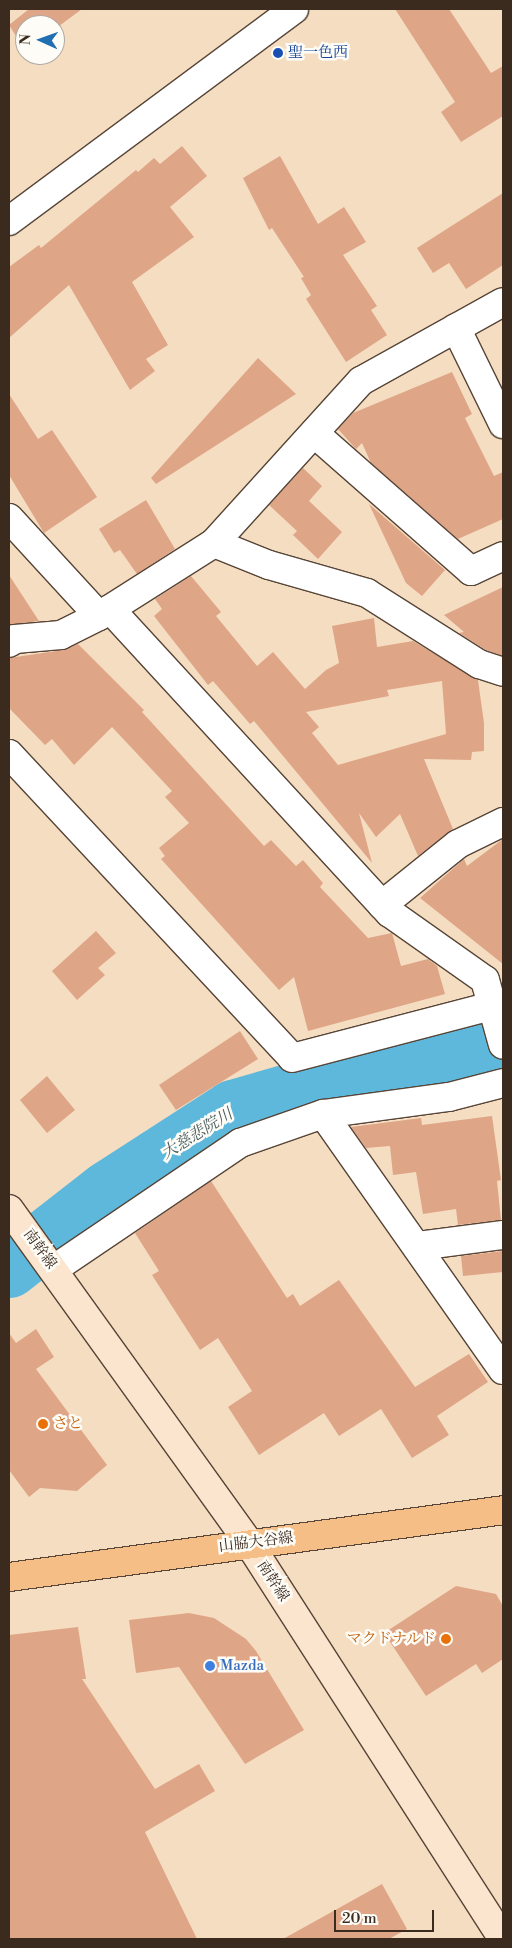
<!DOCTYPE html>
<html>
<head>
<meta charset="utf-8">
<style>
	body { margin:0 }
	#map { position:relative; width:512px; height:1948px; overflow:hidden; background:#f5ddc2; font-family:"Libre Bodoni","Noto Serif JP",serif }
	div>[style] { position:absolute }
	.river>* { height:60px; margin:-30px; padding:0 30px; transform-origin:30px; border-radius:30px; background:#5db8db }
	.building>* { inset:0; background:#dfa587 }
	.roads { filter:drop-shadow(1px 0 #574537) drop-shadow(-1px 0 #574537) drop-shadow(0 1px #574537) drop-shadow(0 -1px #574537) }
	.minor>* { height:28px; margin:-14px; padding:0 14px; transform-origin:14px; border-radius:14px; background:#fff }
	.tertiary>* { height:28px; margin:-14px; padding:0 14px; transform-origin:14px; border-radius:14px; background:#fff }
	.secondary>* { height:28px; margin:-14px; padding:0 14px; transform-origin:14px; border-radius:14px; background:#fbe5cf }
	.primary>* { height:28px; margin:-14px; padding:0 14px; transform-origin:14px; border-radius:14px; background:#f6be87 }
	.dots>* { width:14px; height:14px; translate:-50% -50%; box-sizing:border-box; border:2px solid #fdfcf7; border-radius:50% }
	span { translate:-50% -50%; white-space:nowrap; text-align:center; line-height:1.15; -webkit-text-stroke:5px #fdfcf7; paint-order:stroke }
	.transit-label { font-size:15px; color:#164399 }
	.left { translate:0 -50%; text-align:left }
	.street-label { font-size:15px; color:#3b2a1e }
	.food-label { font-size:15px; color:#c56008 }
	.right { translate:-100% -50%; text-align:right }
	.shop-label { font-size:15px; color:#366cbe }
	.water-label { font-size:16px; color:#475c60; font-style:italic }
	.frame { position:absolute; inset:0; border:10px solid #3b2a1e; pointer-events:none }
	.north { position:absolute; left:15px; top:15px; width:50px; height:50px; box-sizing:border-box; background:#fdfcf7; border:1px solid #afa8a0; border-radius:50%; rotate:272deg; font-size:14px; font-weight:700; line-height:20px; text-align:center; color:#3b2a1e }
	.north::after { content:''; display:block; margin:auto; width:18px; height:22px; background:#1f6fb2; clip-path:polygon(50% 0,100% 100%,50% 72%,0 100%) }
	.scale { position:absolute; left:334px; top:1910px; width:100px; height:22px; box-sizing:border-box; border:2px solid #3b2a1e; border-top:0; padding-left:6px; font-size:15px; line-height:18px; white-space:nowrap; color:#3b2a1e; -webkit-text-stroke:4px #fdfcf7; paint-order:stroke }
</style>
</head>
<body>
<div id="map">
	<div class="river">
		<i style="left:9px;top:1268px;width:125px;rotate:-37.9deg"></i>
		<i style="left:108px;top:1191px;width:149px;rotate:-32.9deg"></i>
		<i style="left:233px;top:1110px;width:160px;rotate:-15.9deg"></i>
		<i style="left:387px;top:1066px;width:118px;rotate:-9.8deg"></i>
	</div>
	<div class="building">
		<i style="clip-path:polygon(29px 9px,82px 9px,55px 29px,55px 25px,25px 25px,25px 50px,9px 25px)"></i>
		<i style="clip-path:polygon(395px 9px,449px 9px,491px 73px,503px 66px,503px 116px,461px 142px,441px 112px,455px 102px)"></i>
		<i style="clip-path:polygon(182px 146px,207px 176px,170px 207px,194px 237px,132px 282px,168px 345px,146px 359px,155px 371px,130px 390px,69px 285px,9px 338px,9px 267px,39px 245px,41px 248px,136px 170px,138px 172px,154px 158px,160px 164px)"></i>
		<i style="clip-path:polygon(280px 156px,318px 224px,344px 207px,366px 242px,343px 255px,377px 306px,371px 310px,387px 335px,346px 362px,306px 299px,311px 295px,301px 278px,304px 277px,272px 228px,269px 230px,243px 178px)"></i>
		<i style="clip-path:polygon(503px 193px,503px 265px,466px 289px,449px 263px,433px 273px,417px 248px)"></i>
		<i style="clip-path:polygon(258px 358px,296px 394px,156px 484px,151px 478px)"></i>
		<i style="clip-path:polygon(452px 372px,472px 414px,465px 418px,494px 476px,503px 472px,503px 519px,458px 539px,371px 463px,362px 443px,356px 449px,338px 429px,353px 413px)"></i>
		<i style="clip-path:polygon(9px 394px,38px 439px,52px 430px,97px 497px,44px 533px,9px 475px)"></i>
		<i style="clip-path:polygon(303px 468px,322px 486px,309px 501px,342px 532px,318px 559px,293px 535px,297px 531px,269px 505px)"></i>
		<i style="clip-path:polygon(146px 500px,175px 549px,137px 574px,120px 550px,114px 553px,99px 529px)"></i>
		<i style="clip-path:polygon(369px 504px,445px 570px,422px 596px,406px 583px)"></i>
		<i style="clip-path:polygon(9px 575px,39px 621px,9px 625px)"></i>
		<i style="clip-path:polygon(evenodd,191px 576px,221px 612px,216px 616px,257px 666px,273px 652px,305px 689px,326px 670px,339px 663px,332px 626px,374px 618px,377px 647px,413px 641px,478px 680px,484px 723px,484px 751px,472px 752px,471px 760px,424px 759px,453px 829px,418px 856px,400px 814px,376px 837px,359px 813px,372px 863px,254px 721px,250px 724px,213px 681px,208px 685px,154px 616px,162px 609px,155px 599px,191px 576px,442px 681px,446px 734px,338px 765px,312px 733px,319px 727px,306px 712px,389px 696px,387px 690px,442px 681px)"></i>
		<i style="clip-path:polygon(503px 587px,503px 656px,486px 650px,459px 633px,464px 632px,444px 615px)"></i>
		<i style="clip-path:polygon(78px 644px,144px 710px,142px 712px,264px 846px,271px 840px,296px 866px,303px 860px,323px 883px,320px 887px,368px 938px,392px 933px,401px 966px,428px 959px,437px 966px,445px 994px,308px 1031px,294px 977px,279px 990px,161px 859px,165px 856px,159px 848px,189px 823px,165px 797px,172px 791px,112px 727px,74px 765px,52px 739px,45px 745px,9px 708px,9px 658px,63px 650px)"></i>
		<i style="clip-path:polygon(503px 839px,503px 964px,420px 898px,464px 859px,467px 866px)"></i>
		<i style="clip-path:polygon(96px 931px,116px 953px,98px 968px,105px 975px,77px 1000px,52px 971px)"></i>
		<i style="clip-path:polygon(240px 1031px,258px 1059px,176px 1110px,159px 1085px)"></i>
		<i style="clip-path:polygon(47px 1076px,75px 1110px,47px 1133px,20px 1100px)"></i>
		<i style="clip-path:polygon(492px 1116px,501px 1180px,497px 1181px,501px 1220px,458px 1225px,456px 1209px,423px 1214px,416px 1172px,393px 1175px,390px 1146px,366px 1148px,351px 1127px,421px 1118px,422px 1125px)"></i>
		<i style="clip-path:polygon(211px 1181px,287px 1298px,293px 1294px,300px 1306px,339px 1280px,415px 1387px,469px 1354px,488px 1382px,437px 1416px,449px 1435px,412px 1458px,381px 1409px,339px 1436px,324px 1413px,259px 1455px,228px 1407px,252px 1391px,218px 1338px,200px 1350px,152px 1275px,159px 1271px,135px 1233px)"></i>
		<i style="clip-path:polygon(503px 1251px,503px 1272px,463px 1276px,461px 1256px)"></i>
		<i style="clip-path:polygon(36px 1329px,54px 1357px,36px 1369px,107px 1465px,77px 1491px,40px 1488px,29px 1497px,9px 1470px,9px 1333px,16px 1343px)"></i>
		<i style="clip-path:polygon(456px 1586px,496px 1594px,503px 1606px,503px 1659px,482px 1673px,476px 1664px,426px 1696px,384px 1633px)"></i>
		<i style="clip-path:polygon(189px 1613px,214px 1618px,246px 1639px,256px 1651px,304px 1730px,245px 1764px,179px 1667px,136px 1673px,129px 1620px)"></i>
		<i style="clip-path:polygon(78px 1627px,86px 1679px,82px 1679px,155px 1789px,199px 1764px,215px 1791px,145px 1832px,197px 1939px,9px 1939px,9px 1635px)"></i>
		<i style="clip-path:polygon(382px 1884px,407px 1929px,389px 1939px,283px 1939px)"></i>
	</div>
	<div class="roads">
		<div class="minor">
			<i style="left:456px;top:328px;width:107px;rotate:63.9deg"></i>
			<i style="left:314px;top:433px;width:209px;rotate:41.3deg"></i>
			<i style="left:471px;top:571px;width:35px;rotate:-25deg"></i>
			<i style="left:9px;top:518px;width:133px;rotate:47.4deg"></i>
			<i style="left:214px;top:543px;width:219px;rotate:-47.8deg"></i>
			<i style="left:361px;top:381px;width:162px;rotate:-29.1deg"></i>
			<i style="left:110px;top:609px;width:413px;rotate:47.4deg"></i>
			<i style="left:390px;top:913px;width:116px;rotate:35.2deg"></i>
			<i style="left:485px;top:980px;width:67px;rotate:74.5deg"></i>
			<i style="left:9px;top:643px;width:7px;rotate:-34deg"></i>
			<i style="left:15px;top:639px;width:46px;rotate:-5deg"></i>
			<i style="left:61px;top:635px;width:42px;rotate:-26.6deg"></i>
			<i style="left:99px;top:616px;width:136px;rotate:-32.4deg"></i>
			<i style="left:214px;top:543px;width:59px;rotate:21.8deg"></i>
			<i style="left:269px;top:565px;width:102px;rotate:15.9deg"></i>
			<i style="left:367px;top:593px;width:133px;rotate:32.4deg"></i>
			<i style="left:479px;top:664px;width:25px;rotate:18deg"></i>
			<i style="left:9px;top:754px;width:415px;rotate:47deg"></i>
			<i style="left:292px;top:1058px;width:218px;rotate:-14.6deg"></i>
			<i style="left:382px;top:905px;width:97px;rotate:-38.8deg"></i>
			<i style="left:458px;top:844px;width:50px;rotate:-26.1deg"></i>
			<i style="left:323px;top:1114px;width:313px;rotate:54.9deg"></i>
			<i style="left:418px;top:1246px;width:86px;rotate:-7.4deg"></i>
			<i style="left:54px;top:1269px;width:225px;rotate:-34.1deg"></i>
			<i style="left:240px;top:1143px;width:88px;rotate:-19.3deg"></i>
			<i style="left:323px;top:1114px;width:127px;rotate:-7.7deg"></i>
			<i style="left:449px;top:1097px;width:56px;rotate:-14.5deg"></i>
		</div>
		<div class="tertiary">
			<i style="left:9px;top:221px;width:355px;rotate:-36.6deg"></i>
		</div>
		<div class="secondary">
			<i style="left:9px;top:1209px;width:410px;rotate:54.3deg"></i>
			<i style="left:248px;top:1542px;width:472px;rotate:57.3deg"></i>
		</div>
		<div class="primary">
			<i style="left:9px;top:1577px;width:499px;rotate:-7.7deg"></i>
		</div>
	</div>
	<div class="dots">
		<i style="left:278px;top:53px;background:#1a4fb4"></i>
		<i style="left:43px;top:1424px;background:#e8710a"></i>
		<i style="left:446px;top:1639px;background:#e8710a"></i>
		<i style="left:210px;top:1666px;background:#3f7fe0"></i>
	</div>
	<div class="transit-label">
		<span class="left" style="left:288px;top:53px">聖一色西</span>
	</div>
	<div class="street-label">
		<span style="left:40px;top:1249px;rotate:54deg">南幹線</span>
		<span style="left:256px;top:1542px;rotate:-7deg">山脇大谷線</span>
		<span style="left:273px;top:1581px;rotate:57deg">南幹線</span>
	</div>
	<div class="food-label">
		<span class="left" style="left:53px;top:1424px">さと</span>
		<span class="right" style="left:436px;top:1639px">マクドナルド</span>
	</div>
	<div class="shop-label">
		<span class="left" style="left:220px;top:1666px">Mazda</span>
	</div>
	<div class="water-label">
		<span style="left:197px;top:1134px;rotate:-32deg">大慈悲院川</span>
	</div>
	<div class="frame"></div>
	<div class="north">N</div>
	<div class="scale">20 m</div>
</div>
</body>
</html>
